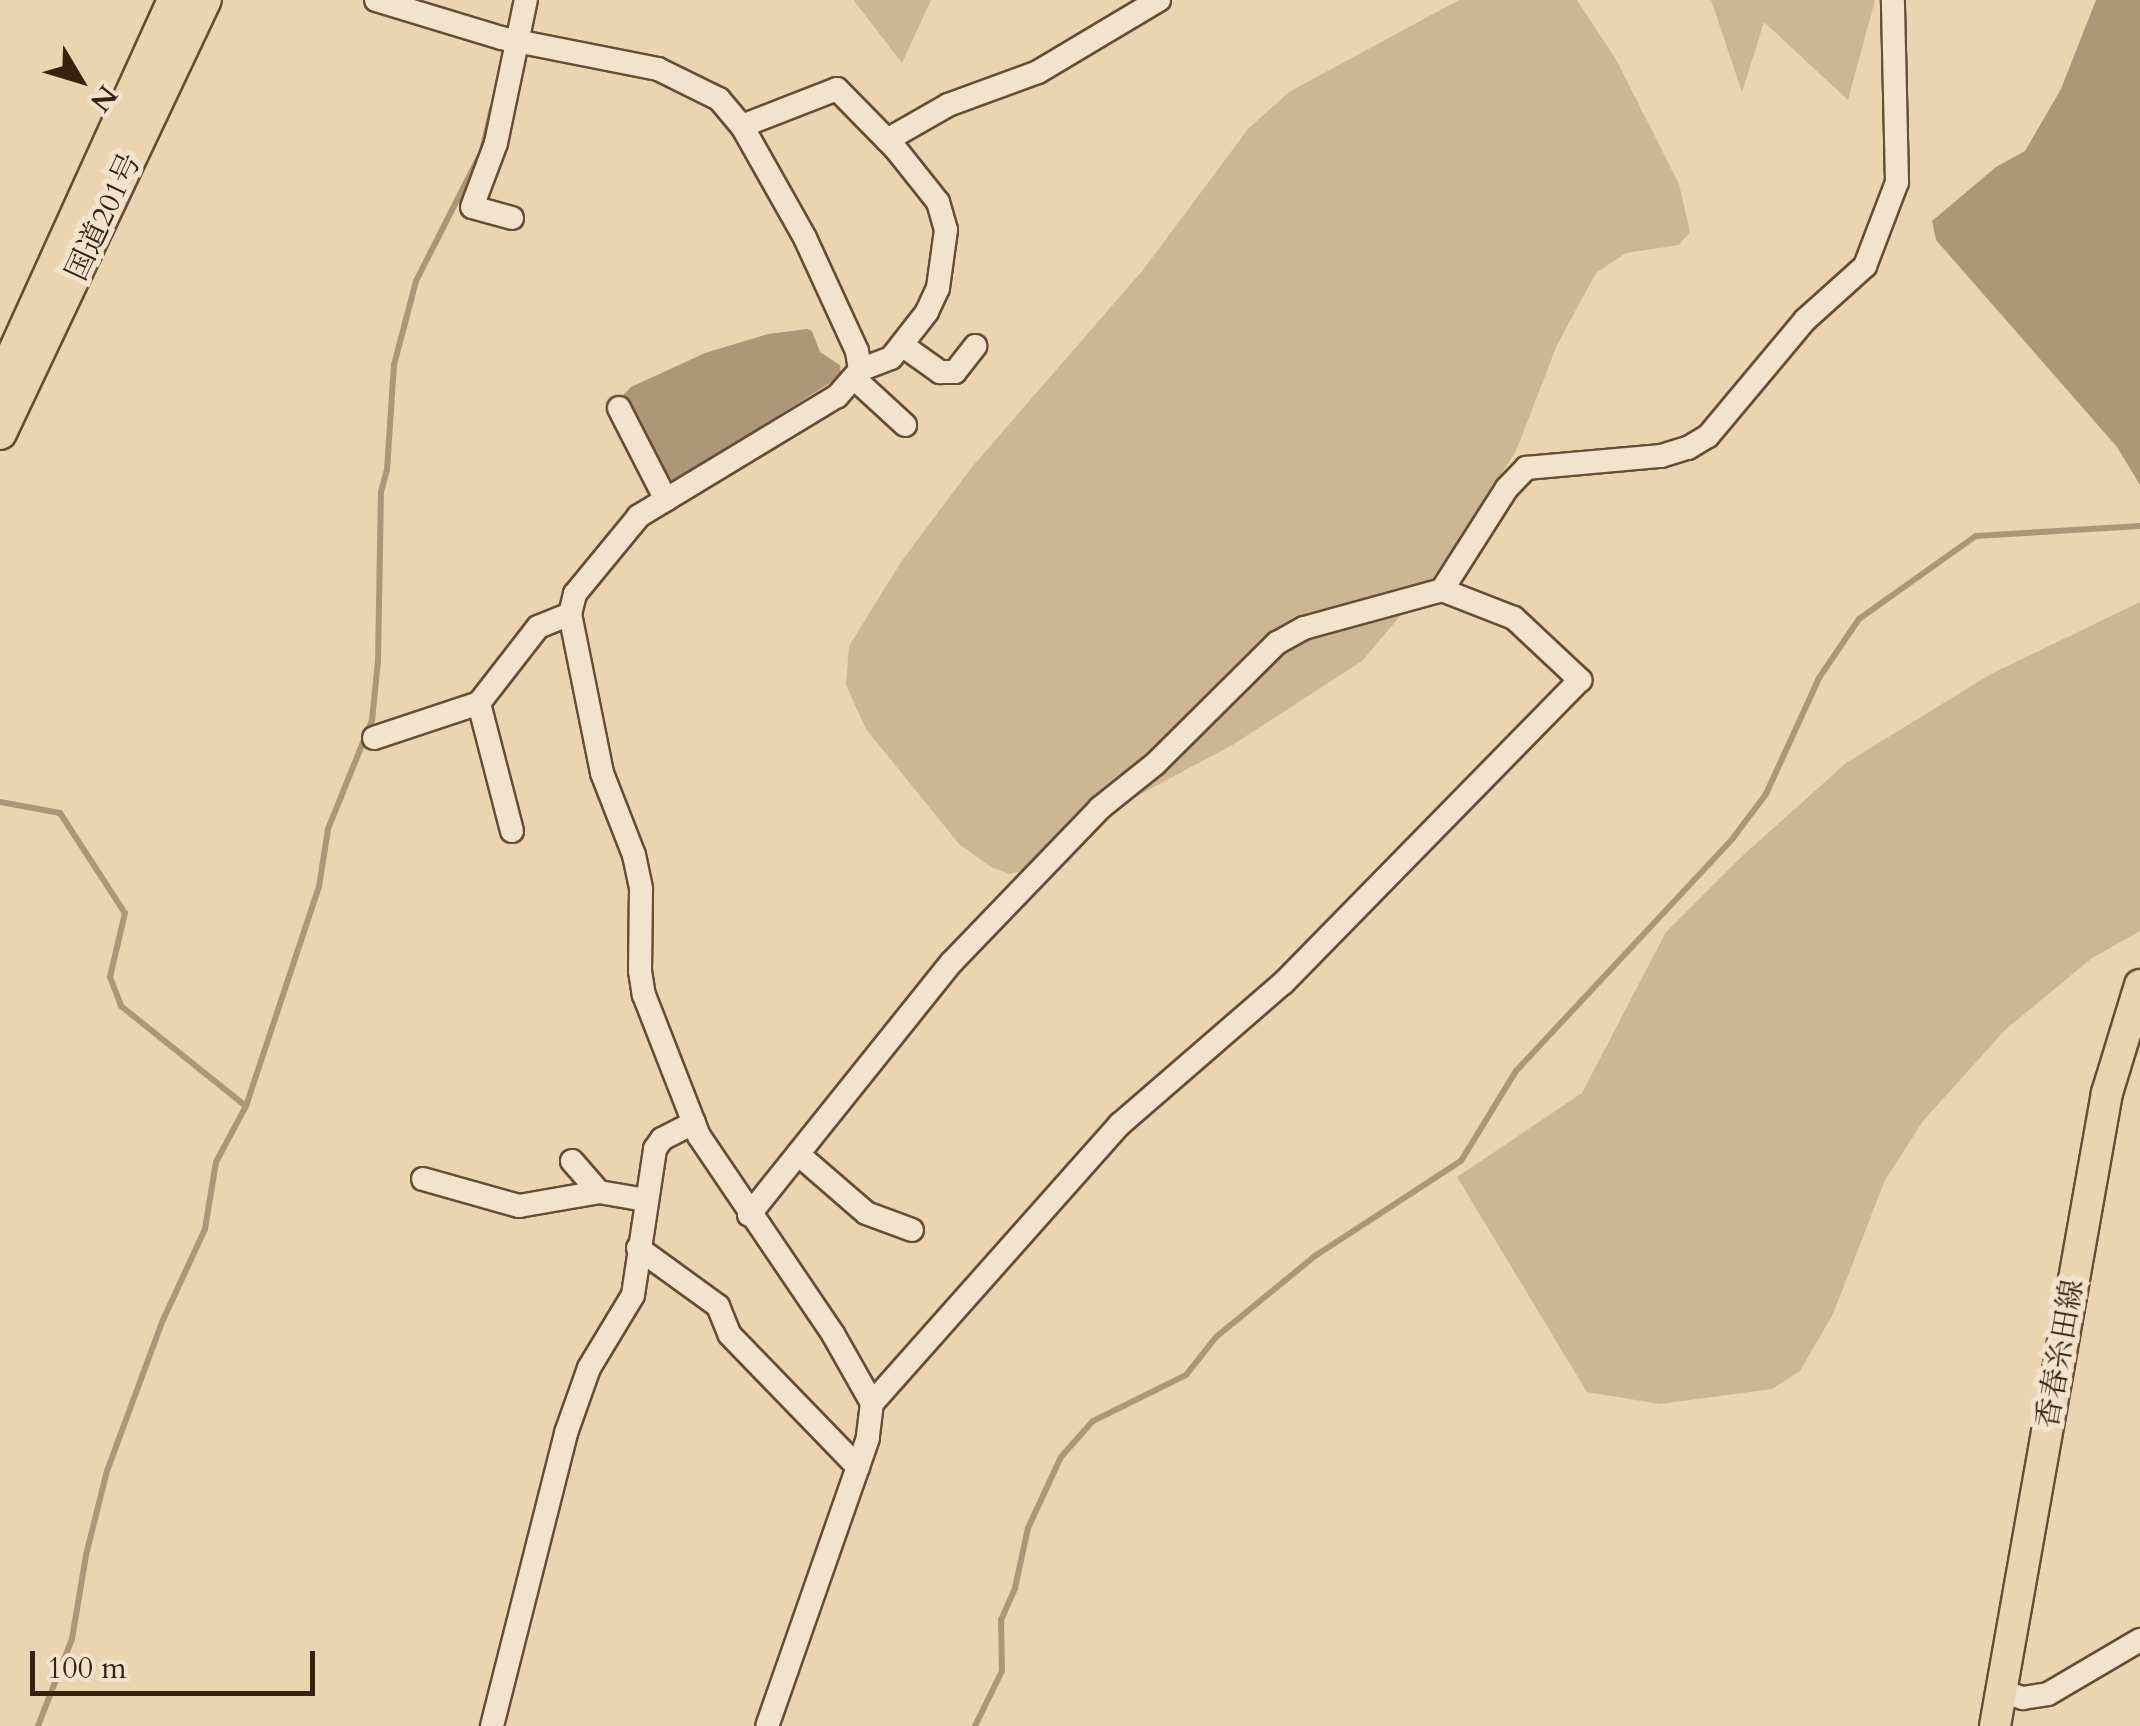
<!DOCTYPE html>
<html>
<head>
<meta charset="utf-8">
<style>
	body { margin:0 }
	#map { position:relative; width:2140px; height:1726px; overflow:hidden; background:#ebd4b0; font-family:Cardo,"Noto Serif JP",serif }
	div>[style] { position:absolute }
	.green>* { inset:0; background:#ccb694 }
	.water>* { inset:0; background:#ae9779 }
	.stream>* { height:6px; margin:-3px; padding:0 3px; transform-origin:3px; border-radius:3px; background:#ae9779 }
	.roads { filter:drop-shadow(2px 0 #644e36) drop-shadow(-2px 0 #644e36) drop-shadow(0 2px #644e36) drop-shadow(0 -2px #644e36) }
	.minor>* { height:22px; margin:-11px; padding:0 11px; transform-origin:11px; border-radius:11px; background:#f2e3cc }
	.major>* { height:30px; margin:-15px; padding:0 15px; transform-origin:15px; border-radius:15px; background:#ebd4b0 }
	.highway>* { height:32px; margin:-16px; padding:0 16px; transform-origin:16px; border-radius:16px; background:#ebd4b0 }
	span { translate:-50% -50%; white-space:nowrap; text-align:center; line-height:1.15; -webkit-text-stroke:10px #f2e3cc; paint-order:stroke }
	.street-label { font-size:30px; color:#37220d }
	.north { position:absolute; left:30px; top:30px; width:100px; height:100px; -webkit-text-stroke:8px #f2e3cc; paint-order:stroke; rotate:128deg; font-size:28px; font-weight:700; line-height:40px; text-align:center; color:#37220d }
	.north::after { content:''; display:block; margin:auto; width:35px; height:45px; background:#37220d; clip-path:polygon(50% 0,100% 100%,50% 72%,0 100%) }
	.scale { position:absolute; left:30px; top:1651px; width:285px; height:45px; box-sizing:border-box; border:5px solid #37220d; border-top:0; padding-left:12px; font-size:30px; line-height:35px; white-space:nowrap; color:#37220d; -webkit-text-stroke:8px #f2e3cc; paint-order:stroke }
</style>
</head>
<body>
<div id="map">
	<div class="green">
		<i style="clip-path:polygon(854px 0,931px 0,902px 63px,855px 2px)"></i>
		<i style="clip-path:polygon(1459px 0,1577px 0,1617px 61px,1679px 184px,1690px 232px,1679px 245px,1626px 253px,1596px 273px,1557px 345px,1516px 451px,1446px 562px,1362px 661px,1234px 744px,1109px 811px,1036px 867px,1010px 874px,991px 867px,959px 844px,866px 729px,846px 685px,849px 646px,901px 562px,972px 467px,1143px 270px,1248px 129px,1289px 92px)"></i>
		<i style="clip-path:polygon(1711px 0,1875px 0,1848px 100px,1764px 22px,1742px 92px)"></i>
		<i style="clip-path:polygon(2140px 602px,2140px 931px,2092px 958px,2005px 1030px,1923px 1121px,1885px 1180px,1833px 1314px,1800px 1371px,1772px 1389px,1660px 1404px,1587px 1392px,1457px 1177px,1582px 1093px,1666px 932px,1739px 859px,1846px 763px,1991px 674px)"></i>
	</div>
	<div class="water">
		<i style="clip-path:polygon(2096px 0,2140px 0,2140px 485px,2117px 447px,1936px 240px,1932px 221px,1996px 167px,2025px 151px,2061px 89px)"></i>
		<i style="clip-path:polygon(807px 329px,812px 331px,820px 352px,840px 365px,841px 376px,667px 486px,627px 414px,624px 394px,631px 387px,705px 353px,768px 334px)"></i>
	</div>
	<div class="stream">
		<i style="left:0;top:802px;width:61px;rotate:10.4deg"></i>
		<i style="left:60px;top:813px;width:119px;rotate:57deg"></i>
		<i style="left:125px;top:913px;width:66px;rotate:103.2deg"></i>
		<i style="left:110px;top:977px;width:31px;rotate:69deg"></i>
		<i style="left:121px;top:1006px;width:160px;rotate:38.7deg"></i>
		<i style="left:38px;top:1726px;width:93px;rotate:-68.7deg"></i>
		<i style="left:72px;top:1639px;width:85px;rotate:-80.5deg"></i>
		<i style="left:86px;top:1555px;width:87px;rotate:-76deg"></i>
		<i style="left:107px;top:1471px;width:161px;rotate:-69.7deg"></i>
		<i style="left:163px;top:1320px;width:100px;rotate:-65.2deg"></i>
		<i style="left:205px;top:1229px;width:68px;rotate:-80.7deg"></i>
		<i style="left:216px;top:1162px;width:64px;rotate:-61.8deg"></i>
		<i style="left:246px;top:1106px;width:231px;rotate:-71.6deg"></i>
		<i style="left:319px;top:887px;width:59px;rotate:-81.2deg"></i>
		<i style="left:328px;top:829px;width:118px;rotate:-68deg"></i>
		<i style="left:372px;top:720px;width:59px;rotate:-84.2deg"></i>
		<i style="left:378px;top:661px;width:169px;rotate:-89deg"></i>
		<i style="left:381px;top:492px;width:23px;rotate:-75deg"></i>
		<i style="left:387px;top:470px;width:105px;rotate:-86.2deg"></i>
		<i style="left:394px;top:365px;width:87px;rotate:-75.3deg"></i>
		<i style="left:416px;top:281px;width:146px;rotate:-63.1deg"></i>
		<i style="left:482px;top:151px;width:44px;rotate:-76.9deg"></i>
		<i style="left:975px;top:1726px;width:61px;rotate:-63.9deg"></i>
		<i style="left:1002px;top:1671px;width:51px;rotate:-91.1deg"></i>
		<i style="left:1001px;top:1620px;width:35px;rotate:-66deg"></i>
		<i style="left:1015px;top:1588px;width:61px;rotate:-77.8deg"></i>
		<i style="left:1028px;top:1528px;width:78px;rotate:-65.1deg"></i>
		<i style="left:1061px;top:1457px;width:48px;rotate:-48.4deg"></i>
		<i style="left:1093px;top:1421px;width:104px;rotate:-26.3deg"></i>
		<i style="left:1186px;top:1375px;width:48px;rotate:-51.7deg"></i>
		<i style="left:1216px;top:1337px;width:128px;rotate:-39.3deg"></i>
		<i style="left:1315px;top:1256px;width:174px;rotate:-33.1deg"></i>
		<i style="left:1461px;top:1161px;width:105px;rotate:-58.6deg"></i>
		<i style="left:1516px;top:1071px;width:318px;rotate:-47deg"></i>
		<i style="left:1733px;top:838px;width:55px;rotate:-53.1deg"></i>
		<i style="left:1766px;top:794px;width:128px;rotate:-65.4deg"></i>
		<i style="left:1819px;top:678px;width:71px;rotate:-55.9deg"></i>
		<i style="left:1859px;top:619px;width:143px;rotate:-35.4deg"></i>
		<i style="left:1976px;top:536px;width:164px;rotate:-3.5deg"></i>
	</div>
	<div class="roads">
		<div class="minor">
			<i style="left:376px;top:0;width:131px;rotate:16.9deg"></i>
			<i style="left:501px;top:38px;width:160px;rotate:11.2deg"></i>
			<i style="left:658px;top:69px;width:68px;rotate:26.2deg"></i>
			<i style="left:719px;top:99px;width:35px;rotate:50deg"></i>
			<i style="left:742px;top:126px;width:129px;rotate:60.6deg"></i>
			<i style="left:805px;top:238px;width:124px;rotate:65.3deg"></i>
			<i style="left:857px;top:351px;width:19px;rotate:81deg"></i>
			<i style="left:860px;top:370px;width:35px;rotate:131deg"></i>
			<i style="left:837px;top:396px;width:232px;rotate:148.8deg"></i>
			<i style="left:639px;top:516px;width:101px;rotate:129.4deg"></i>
			<i style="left:575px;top:594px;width:21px;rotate:104deg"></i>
			<i style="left:570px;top:614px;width:162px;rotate:78.6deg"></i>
			<i style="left:602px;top:773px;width:88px;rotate:68.7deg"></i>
			<i style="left:634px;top:855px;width:35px;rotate:78deg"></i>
			<i style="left:641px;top:889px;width:82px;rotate:90.7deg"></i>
			<i style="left:640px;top:971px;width:24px;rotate:81deg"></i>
			<i style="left:644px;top:995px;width:151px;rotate:68.7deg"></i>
			<i style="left:699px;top:1136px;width:239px;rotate:55.9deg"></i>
			<i style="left:833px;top:1334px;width:79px;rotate:60.5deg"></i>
			<i style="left:872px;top:1403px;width:35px;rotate:97deg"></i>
			<i style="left:868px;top:1438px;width:305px;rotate:109.3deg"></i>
			<i style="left:742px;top:126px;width:102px;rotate:-21.3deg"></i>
			<i style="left:837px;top:89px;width:83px;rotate:45.5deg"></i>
			<i style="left:895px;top:148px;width:69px;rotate:51.5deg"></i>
			<i style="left:938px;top:202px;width:29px;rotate:74deg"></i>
			<i style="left:946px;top:230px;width:59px;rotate:97.9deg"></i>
			<i style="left:938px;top:288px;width:26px;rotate:115deg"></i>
			<i style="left:927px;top:312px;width:58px;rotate:128deg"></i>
			<i style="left:891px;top:358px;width:33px;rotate:159deg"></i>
			<i style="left:887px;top:140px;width:70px;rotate:-29.8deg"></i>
			<i style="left:948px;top:105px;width:96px;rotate:-20.1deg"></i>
			<i style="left:1038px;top:72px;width:141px;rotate:-30.8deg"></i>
			<i style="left:512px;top:218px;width:41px;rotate:-164.6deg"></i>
			<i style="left:472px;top:207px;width:68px;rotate:-69.4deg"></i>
			<i style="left:496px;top:143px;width:146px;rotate:-78.2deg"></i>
			<i style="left:902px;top:345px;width:47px;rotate:35.4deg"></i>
			<i style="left:940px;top:372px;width:15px"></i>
			<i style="left:955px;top:372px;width:33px;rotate:-52deg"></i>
			<i style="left:855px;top:379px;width:68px;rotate:42.6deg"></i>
			<i style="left:619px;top:408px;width:103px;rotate:62.9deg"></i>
			<i style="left:1442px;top:590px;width:121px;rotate:-57.5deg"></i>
			<i style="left:1507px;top:488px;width:28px;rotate:-46deg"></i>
			<i style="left:1526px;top:468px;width:136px;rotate:-5.1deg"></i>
			<i style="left:1661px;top:456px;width:28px;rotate:-17deg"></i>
			<i style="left:1688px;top:448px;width:23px;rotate:-31deg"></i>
			<i style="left:1708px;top:436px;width:151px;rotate:-50.1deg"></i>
			<i style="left:1805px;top:320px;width:81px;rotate:-42deg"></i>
			<i style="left:1865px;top:266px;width:90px;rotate:-69.1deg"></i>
			<i style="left:1897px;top:182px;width:182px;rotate:-91.3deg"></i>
			<i style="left:374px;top:738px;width:111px;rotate:-18.4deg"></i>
			<i style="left:512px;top:831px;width:132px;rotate:-104.5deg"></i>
			<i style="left:479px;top:703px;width:96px;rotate:-52.2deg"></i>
			<i style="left:538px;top:627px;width:35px;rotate:-22deg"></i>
			<i style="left:798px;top:1154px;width:90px;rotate:40.9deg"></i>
			<i style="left:866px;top:1213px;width:49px;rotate:20.3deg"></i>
			<i style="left:572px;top:1161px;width:41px;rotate:48.9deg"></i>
			<i style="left:599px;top:1192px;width:48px;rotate:9.7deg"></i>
			<i style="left:423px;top:1179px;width:100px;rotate:15.7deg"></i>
			<i style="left:519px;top:1206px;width:81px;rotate:-9.9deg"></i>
			<i style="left:749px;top:1215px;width:324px;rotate:-51.3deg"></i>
			<i style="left:952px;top:962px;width:214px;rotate:-46.1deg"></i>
			<i style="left:1100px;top:808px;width:70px;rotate:-38.7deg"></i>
			<i style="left:1155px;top:764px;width:172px;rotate:-44.8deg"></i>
			<i style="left:1277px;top:643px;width:31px;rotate:-29deg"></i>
			<i style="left:1304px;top:628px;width:143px;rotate:-15.4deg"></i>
			<i style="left:1442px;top:590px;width:77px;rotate:21.3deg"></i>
			<i style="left:1514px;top:618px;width:91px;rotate:43.2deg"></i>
			<i style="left:1580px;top:680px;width:424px;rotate:134.4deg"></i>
			<i style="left:1283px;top:983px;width:216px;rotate:139.1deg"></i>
			<i style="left:1120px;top:1124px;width:373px;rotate:131.6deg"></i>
			<i style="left:638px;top:1248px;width:99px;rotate:35.9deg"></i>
			<i style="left:718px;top:1306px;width:31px;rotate:68deg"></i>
			<i style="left:730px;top:1335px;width:184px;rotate:45.9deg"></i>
			<i style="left:2001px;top:1691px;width:23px;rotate:18deg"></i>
			<i style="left:2023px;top:1698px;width:25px;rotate:-9deg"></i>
			<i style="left:2048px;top:1694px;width:107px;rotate:-30.4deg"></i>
			<i style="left:492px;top:1726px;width:302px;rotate:-75.8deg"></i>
			<i style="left:566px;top:1433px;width:69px;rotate:-70.5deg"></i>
			<i style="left:589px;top:1368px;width:85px;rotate:-58.9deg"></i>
			<i style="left:633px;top:1295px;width:148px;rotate:-81.4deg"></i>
			<i style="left:655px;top:1149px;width:12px;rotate:-55deg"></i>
			<i style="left:662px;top:1139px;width:36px;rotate:-27deg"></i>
		</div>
		<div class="major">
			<i style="left:1995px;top:1726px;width:643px;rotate:-79.97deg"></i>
			<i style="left:2107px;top:1093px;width:113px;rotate:-73deg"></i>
		</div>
		<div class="highway">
			<i style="left:0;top:384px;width:422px;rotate:-65.6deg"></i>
			<i style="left:0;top:433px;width:479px;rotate:-64.7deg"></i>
		</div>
	</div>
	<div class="street-label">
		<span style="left:104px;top:217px;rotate:-65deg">国道201号</span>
		<span style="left:2061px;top:1354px;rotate:-80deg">香春糸田線</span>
	</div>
	<div class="north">N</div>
	<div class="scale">100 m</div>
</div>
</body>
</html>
